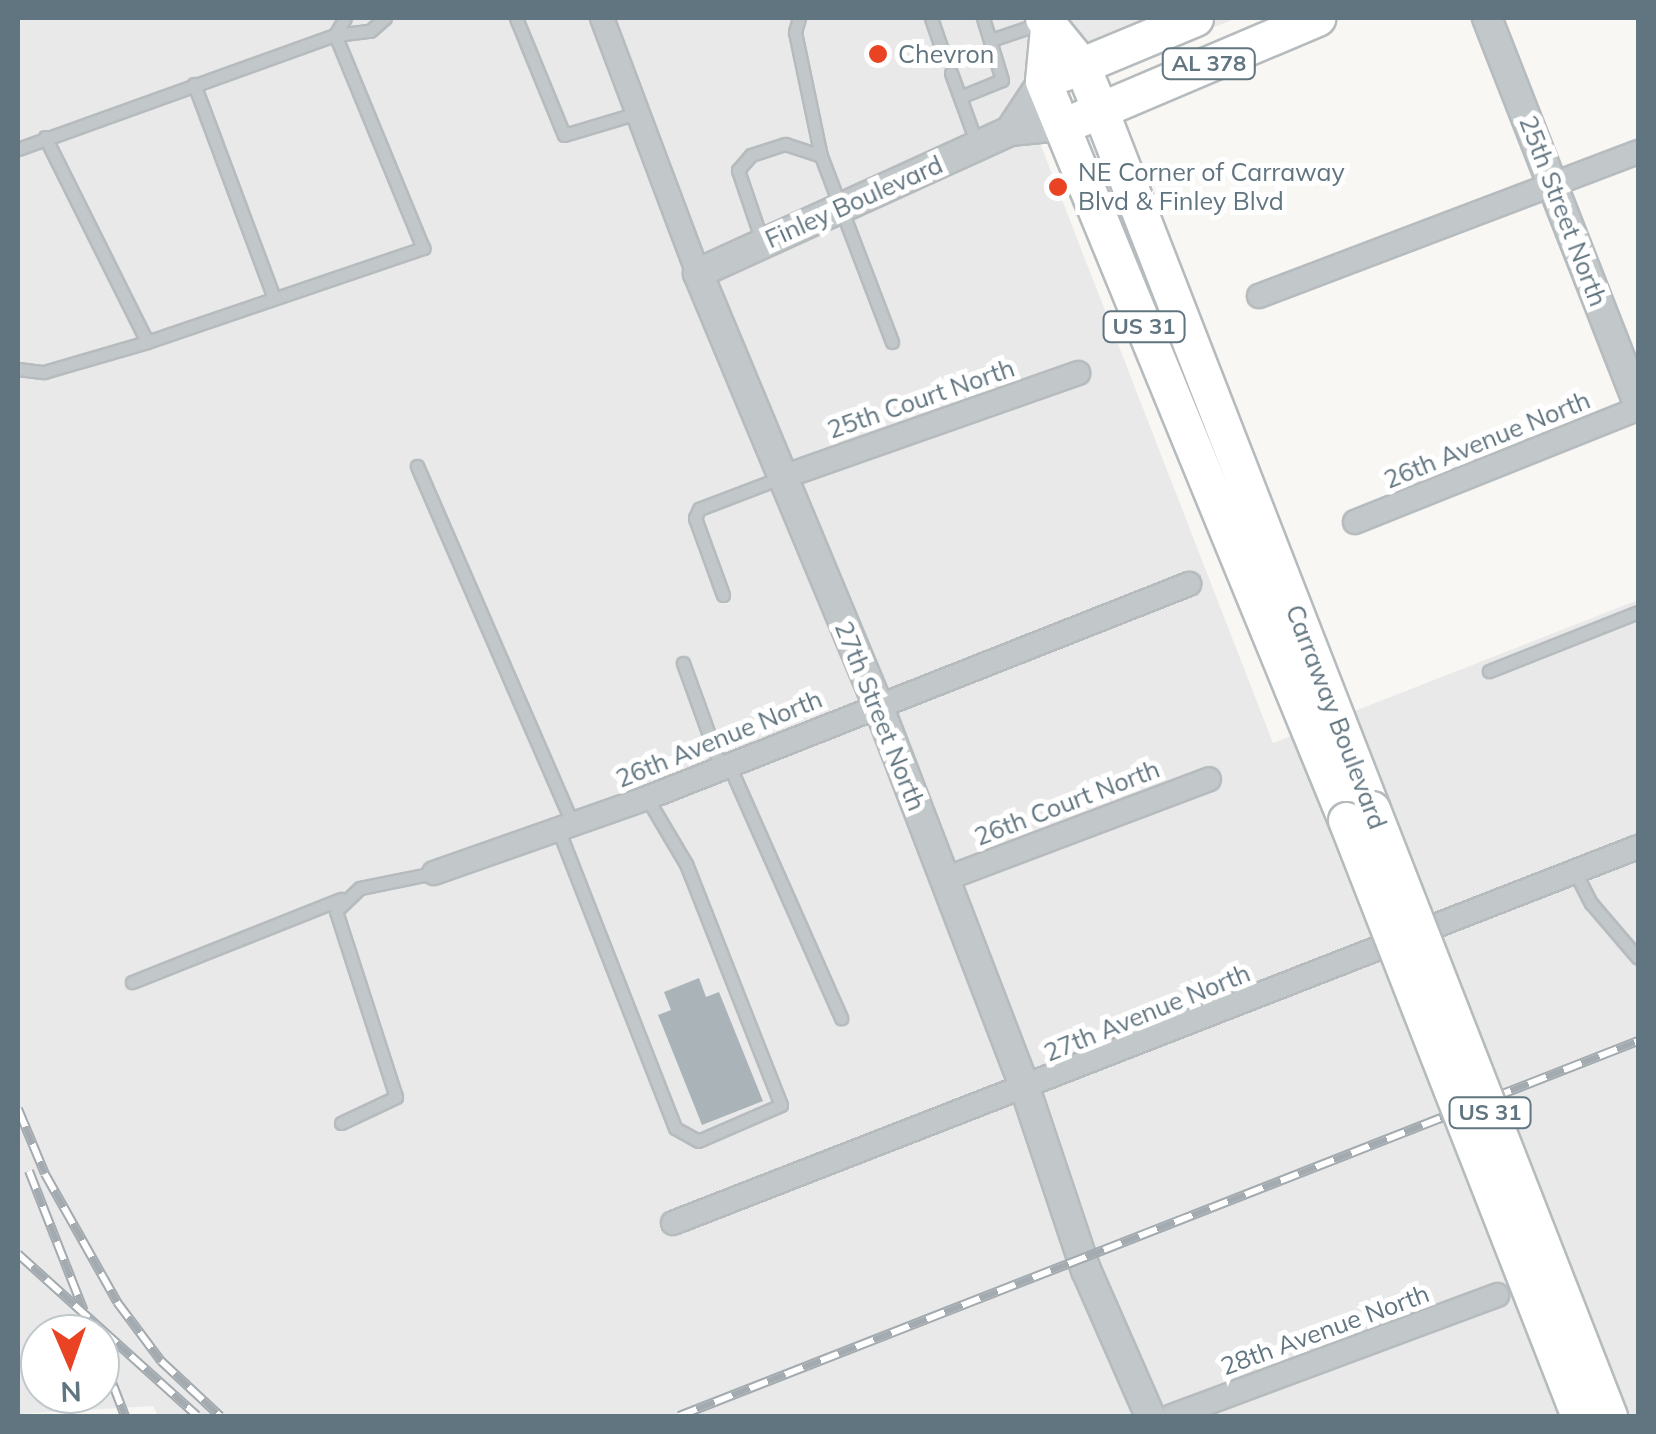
<!DOCTYPE html>
<html>
<head>
<meta charset="utf-8">
<style>
	body { margin:0 }
	#map { position:relative; width:1656px; height:1434px; overflow:hidden; background:#f8f7f4; font-family:Mulish,sans-serif }
	div>[style] { position:absolute }
	.built>* { inset:0; background:#e8e9e8 }
	.building>* { inset:0; background:#a9b3b8 }
	.roads { filter:drop-shadow(2px 0 #b6bbbe) drop-shadow(-2px 0 #b6bbbe) drop-shadow(0 2px #b6bbbe) drop-shadow(0 -2px #b6bbbe) }
	.service>* { height:11px; margin:-5.5px; padding:0 5.5px; transform-origin:5.5px; border-radius:5.5px; background:#c2c8ca }
	.minor>* { height:22px; margin:-11px; padding:0 11px; transform-origin:11px; border-radius:11px; background:#c2c8ca }
	.tertiary>* { height:28px; margin:-14px; padding:0 14px; transform-origin:14px; border-radius:14px; background:#c2c8ca }
	.primary>* { height:35px; margin:-17.5px; padding:0 17.5px; transform-origin:17.5px; border-radius:17.5px; background:#fff }
	.rail>* { height:10px; margin-top:-5px; transform-origin:0; background:repeating-linear-gradient(90deg,#fff 0 19px,#a3abb0 0 38px); box-sizing:border-box; border-block:2px solid #a3abb0 }
	.bridges { filter:drop-shadow(2px 0 #b6bbbe) drop-shadow(-2px 0 #b6bbbe) drop-shadow(0 2px #b6bbbe) drop-shadow(0 -2px #b6bbbe) }
	.primary-bridge>* { height:35px; margin:-17.5px; padding:0 17.5px; transform-origin:17.5px; border-radius:17.5px; background:#fff }
	.dots>* { width:28px; height:28px; translate:-50% -50%; box-sizing:border-box; border:5px solid #fff; border-radius:50% }
	span { translate:-50% -50%; white-space:nowrap; text-align:center; line-height:1.15; -webkit-text-stroke:10px #fff; paint-order:stroke }
	.shield-label span { padding:2px 8px; background:#fff; border:2px solid; border-radius:8px; -webkit-text-stroke-width:0 }
	.shield-label { font-size:22px; color:#617580; font-weight:700 }
	.poi-label { font-size:25px; color:#617580 }
	.left { translate:0 -50%; text-align:left }
	.street-label { font-size:25px; color:#617580 }
	.frame { position:absolute; inset:0; border:20px solid #617580; pointer-events:none }
	.north { position:absolute; left:20px; top:1314px; width:100px; height:100px; box-sizing:border-box; background:#fff; border:2px solid #c0c8cc; border-radius:50%; rotate:178deg; font-size:28px; font-weight:700; line-height:40px; text-align:center; color:#617580 }
	.north::after { content:''; display:block; margin:auto; width:35px; height:45px; background:#e94323; clip-path:polygon(50% 0,100% 100%,50% 72%,0 100%) }
</style>
</head>
<body>
<div id="map">
	<div class="built">
		<i style="clip-path:polygon(evenodd,18px 18px,1237px 18px,1024px 102px,1273px 743px,1638px 600px,1638px 1416px,158px 1416px,153px 1406px,18px 1414px,18px 18px,40px 1334px,100px 1334px,100px 1394px,40px 1394px,40px 1334px)"></i>
	</div>
	<div class="building">
		<i style="clip-path:polygon(699px 978px,706px 997px,719px 992px,763px 1101px,702px 1125px,658px 1015px,671px 1010px,664px 992px)"></i>
	</div>
	<div class="roads">
		<div class="service">
			<i style="left:516px;top:18px;width:126px;rotate:67.7deg"></i>
			<i style="left:564px;top:135px;width:77px;rotate:-16.6deg"></i>
			<i style="left:799px;top:18px;width:15px;rotate:106deg"></i>
			<i style="left:795px;top:32px;width:127px;rotate:78.2deg"></i>
			<i style="left:821px;top:156px;width:199px;rotate:69.1deg"></i>
			<i style="left:931px;top:18px;width:36px;rotate:71deg"></i>
			<i style="left:335px;top:35px;width:20px;rotate:-60deg"></i>
			<i style="left:991px;top:40px;width:53px;rotate:-18.8deg"></i>
			<i style="left:951px;top:73px;width:76px;rotate:69.9deg"></i>
			<i style="left:194px;top:84px;width:228px;rotate:69.5deg"></i>
			<i style="left:960px;top:97px;width:45px;rotate:-22deg"></i>
			<i style="left:1002px;top:80px;width:65px;rotate:-107deg"></i>
			<i style="left:45px;top:137px;width:229px;rotate:63.5deg"></i>
			<i style="left:18px;top:149px;width:337px;rotate:-19.8deg"></i>
			<i style="left:335px;top:35px;width:35px;rotate:-7deg"></i>
			<i style="left:370px;top:31px;width:20px;rotate:-41deg"></i>
			<i style="left:762px;top:241px;width:75px;rotate:-108.7deg"></i>
			<i style="left:738px;top:170px;width:20px;rotate:-49deg"></i>
			<i style="left:751px;top:155px;width:36px;rotate:-18deg"></i>
			<i style="left:785px;top:144px;width:38px;rotate:18deg"></i>
			<i style="left:18px;top:369px;width:26px;rotate:7deg"></i>
			<i style="left:44px;top:372px;width:107px;rotate:-16.2deg"></i>
			<i style="left:147px;top:342px;width:292px;rotate:-18.8deg"></i>
			<i style="left:423px;top:248px;width:230px;rotate:-112.4deg"></i>
			<i style="left:417px;top:466px;width:391px;rotate:66.5deg"></i>
			<i style="left:723px;top:595px;width:82px;rotate:-110deg"></i>
			<i style="left:695px;top:518px;width:10px;rotate:-66deg"></i>
			<i style="left:699px;top:509px;width:90px;rotate:-20.9deg"></i>
			<i style="left:683px;top:663px;width:112px;rotate:70.1deg"></i>
			<i style="left:1489px;top:671px;width:160px;rotate:-21.6deg"></i>
			<i style="left:729px;top:765px;width:277px;rotate:66.1deg"></i>
			<i style="left:558px;top:829px;width:321px;rotate:68.6deg"></i>
			<i style="left:675px;top:1128px;width:26px;rotate:29deg"></i>
			<i style="left:698px;top:1141px;width:90px;rotate:-23.4deg"></i>
			<i style="left:781px;top:1105px;width:259px;rotate:-111.5deg"></i>
			<i style="left:686px;top:864px;width:77px;rotate:-120.6deg"></i>
			<i style="left:1575px;top:872px;width:35px;rotate:63deg"></i>
			<i style="left:1591px;top:903px;width:72px;rotate:49.5deg"></i>
			<i style="left:132px;top:982px;width:225px;rotate:-21.7deg"></i>
			<i style="left:341px;top:1123px;width:61px;rotate:-25.3deg"></i>
			<i style="left:396px;top:1097px;width:195px;rotate:-107.9deg"></i>
			<i style="left:336px;top:911px;width:33px;rotate:-44deg"></i>
			<i style="left:360px;top:888px;width:76px;rotate:-11.5deg"></i>
		</div>
		<div class="minor">
			<i style="left:602px;top:18px;width:272px;rotate:69.4deg"></i>
			<i style="left:1259px;top:296px;width:405px;rotate:-20.8deg"></i>
			<i style="left:783px;top:477px;width:313px;rotate:-19.4deg"></i>
			<i style="left:1355px;top:522px;width:305px;rotate:-21.8deg"></i>
			<i style="left:434px;top:873px;width:226px;rotate:-19.4deg"></i>
			<i style="left:647px;top:798px;width:583px;rotate:-21.55deg"></i>
			<i style="left:945px;top:879px;width:282px;rotate:-20.7deg"></i>
			<i style="left:673px;top:1223px;width:1036px;rotate:-21.29deg"></i>
			<i style="left:1172px;top:1416px;width:347px;rotate:-20.4deg"></i>
		</div>
		<div class="tertiary">
			<i style="left:1487px;top:18px;width:414px;rotate:68.6deg"></i>
			<i style="left:1061px;top:126px;width:51px;rotate:174.4deg"></i>
			<i style="left:1010px;top:131px;width:343px;rotate:155.5deg"></i>
			<i style="left:698px;top:273px;width:468px;rotate:67.4deg"></i>
			<i style="left:878px;top:705px;width:413px;rotate:69deg"></i>
			<i style="left:1026px;top:1091px;width:189px;rotate:71.5deg"></i>
			<i style="left:1086px;top:1270px;width:159px;rotate:66.3deg"></i>
			<i style="left:1010px;top:131px;width:60px;rotate:-56.6deg"></i>
		</div>
		<div class="primary">
			<i style="left:1043px;top:18px;width:62px;rotate:50.9deg"></i>
			<i style="left:1082px;top:66px;width:48px;rotate:67.8deg"></i>
			<i style="left:1100px;top:110px;width:750px;rotate:68.74deg"></i>
			<i style="left:1048px;top:28px;width:53px;rotate:95.4deg"></i>
			<i style="left:1043px;top:81px;width:799px;rotate:67.71deg"></i>
			<i style="left:1063px;top:73px;width:143px;rotate:-22.6deg"></i>
			<i style="left:1079px;top:119px;width:259px;rotate:-23deg"></i>
		</div>
	</div>
	<div class="rail">
		<i style="left:18px;top:1109px;width:70px;rotate:67.4deg"></i>
		<i style="left:45px;top:1174px;width:147px;rotate:60.6deg"></i>
		<i style="left:117px;top:1302px;width:74px;rotate:53.3deg"></i>
		<i style="left:161px;top:1361px;width:81px;rotate:43deg"></i>
		<i style="left:29px;top:1171px;width:150px;rotate:68.6deg"></i>
		<i style="left:18px;top:1254px;width:241px;rotate:42.1deg"></i>
		<i style="left:100px;top:1351px;width:70px;rotate:69deg"></i>
		<i style="left:679px;top:1416px;width:1030px;rotate:-21.36deg"></i>
		<i style="left:1636px;top:1416px;width:2px"></i>
	</div>
	<div class="bridges">
		<div class="primary-bridge">
			<i style="left:1372px;top:809px;width:652px;rotate:68.67deg"></i>
			<i style="left:1346px;top:820px;width:640px;rotate:68.65deg"></i>
		</div>
	</div>
	<div class="dots">
		<i style="left:878px;top:54px;background:#e94323"></i>
		<i style="left:1058px;top:187px;background:#e94323"></i>
	</div>
	<div class="shield-label">
		<span style="left:1209px;top:64px">AL 378</span>
		<span style="left:1144px;top:327px">US 31</span>
		<span style="left:1490px;top:1113px">US 31</span>
	</div>
	<div class="poi-label">
		<span class="left" style="left:898px;top:54px">Chevron</span>
		<span class="left" style="left:1078px;top:187px">NE Corner of Carraway<br>Blvd &amp; Finley Blvd</span>
	</div>
	<div class="street-label">
		<span style="left:854px;top:202px;rotate:-24deg">Finley Boulevard</span>
		<span style="left:1563px;top:211px;rotate:69deg">25th Street North</span>
		<span style="left:921px;top:399px;rotate:-19deg">25th Court North</span>
		<span style="left:1487px;top:440px;rotate:-22deg">26th Avenue North</span>
		<span style="left:880px;top:716px;rotate:68deg">27th Street North</span>
		<span style="left:1336px;top:717px;rotate:69deg">Carraway Boulevard</span>
		<span style="left:719px;top:739px;rotate:-22deg">26th Avenue North</span>
		<span style="left:1067px;top:803px;rotate:-21deg">26th Court North</span>
		<span style="left:1147px;top:1013px;rotate:-22deg">27th Avenue North</span>
		<span style="left:1325px;top:1330px;rotate:-20deg">28th Avenue North</span>
	</div>
	<div class="frame"></div>
	<div class="north">N</div>
</div>
</body>
</html>
